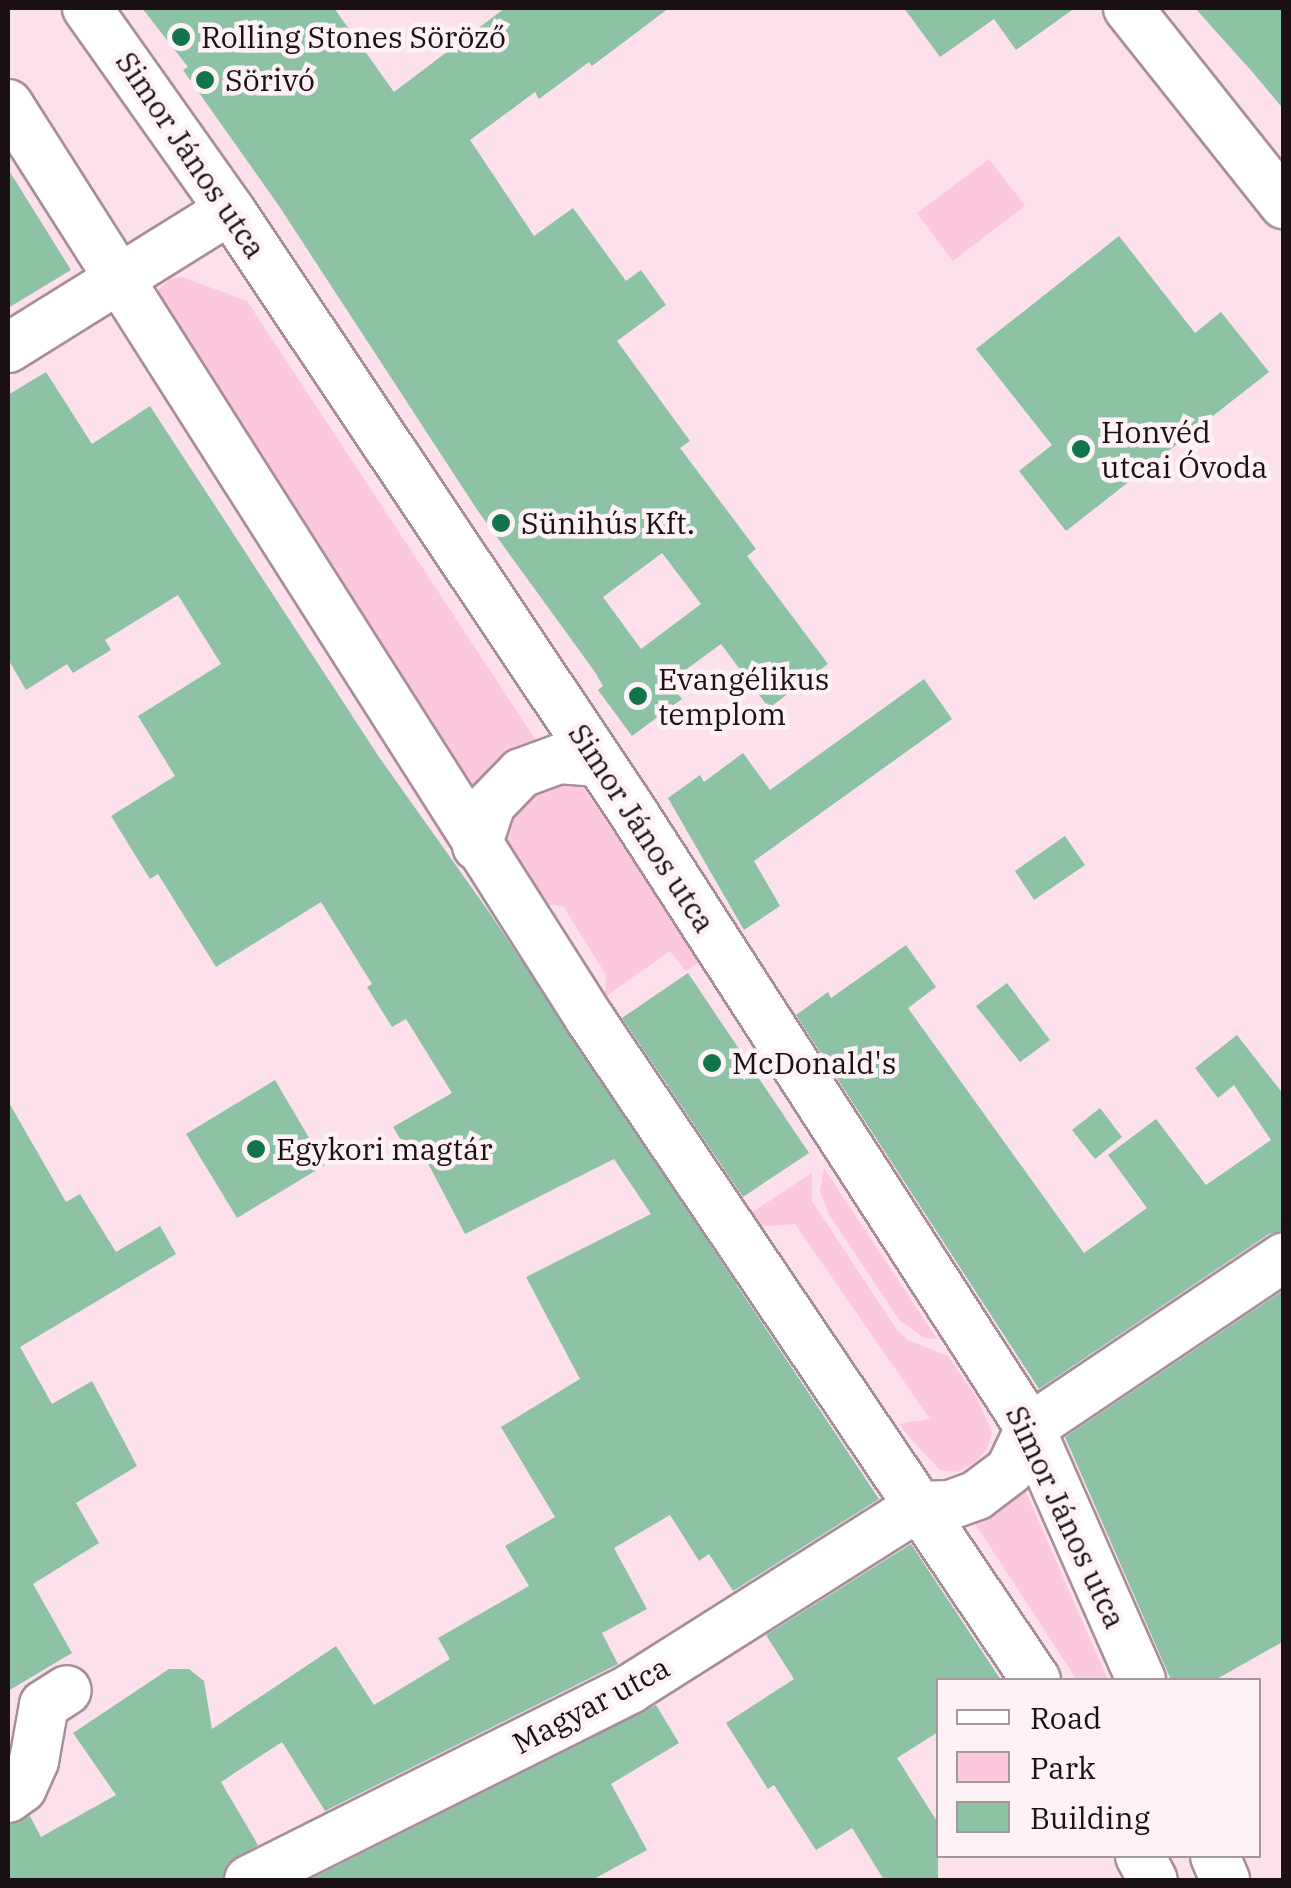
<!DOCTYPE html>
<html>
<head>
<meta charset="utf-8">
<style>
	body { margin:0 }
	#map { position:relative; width:1291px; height:1888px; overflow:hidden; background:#fce0eb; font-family:"IBM Plex Serif",serif }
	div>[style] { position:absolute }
	.green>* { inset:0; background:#fbc8dd }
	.building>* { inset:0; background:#8ec2a4 }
	.roads { filter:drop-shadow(2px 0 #a88e99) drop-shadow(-2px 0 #a88e99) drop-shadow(0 2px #a88e99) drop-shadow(0 -2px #a88e99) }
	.minor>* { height:48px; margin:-24px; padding:0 24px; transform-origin:24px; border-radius:24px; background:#fff }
	.dots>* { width:28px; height:28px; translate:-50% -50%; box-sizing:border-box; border:5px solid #fef2f7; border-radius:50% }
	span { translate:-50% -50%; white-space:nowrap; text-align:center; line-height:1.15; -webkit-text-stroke:9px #fef2f7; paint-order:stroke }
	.poi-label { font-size:30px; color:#1b1115 }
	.left { translate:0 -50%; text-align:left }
	.street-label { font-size:30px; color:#1b1115 }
	.frame { position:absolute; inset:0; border:10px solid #1b1115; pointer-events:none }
	.legend { position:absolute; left:936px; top:1678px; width:325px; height:180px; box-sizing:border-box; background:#fef2f7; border:2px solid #a3989d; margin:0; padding:12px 18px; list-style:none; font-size:30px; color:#1b1115 }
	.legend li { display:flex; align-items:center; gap:20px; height:50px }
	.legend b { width:50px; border:2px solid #a3989d }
</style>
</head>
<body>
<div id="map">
	<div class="green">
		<i style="clip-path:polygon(989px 159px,1025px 206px,953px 261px,917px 213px)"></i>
		<i style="clip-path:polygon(182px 277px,247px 301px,541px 748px,476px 796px,157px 301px,159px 289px,170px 279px)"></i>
		<i style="clip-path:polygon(572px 770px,701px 961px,686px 971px,670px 951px,605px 997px,606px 975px,563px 906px,546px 904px,494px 821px,506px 804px)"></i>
		<i style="clip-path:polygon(824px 1168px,937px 1339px,925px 1338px,900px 1321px,830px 1216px,820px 1192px)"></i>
		<i style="clip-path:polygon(812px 1173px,812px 1201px,897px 1330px,908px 1340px,948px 1356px,977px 1398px,992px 1432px,987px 1449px,974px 1463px,957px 1472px,940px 1470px,917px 1446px,899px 1424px,930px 1419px,795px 1224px,760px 1226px,751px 1213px)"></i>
		<i style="clip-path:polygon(1021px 1481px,1108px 1680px,1077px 1680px,972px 1519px)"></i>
	</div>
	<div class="building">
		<i style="clip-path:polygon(evenodd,142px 8px,334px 8px,394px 92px,505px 8px,669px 8px,592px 66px,589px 62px,539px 99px,535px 92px,470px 140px,534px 236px,573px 208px,626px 281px,641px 270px,666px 305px,617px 341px,690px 441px,680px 448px,756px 549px,747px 556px,828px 664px,769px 708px,721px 644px,669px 682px,682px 699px,632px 736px,598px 690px,603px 686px,595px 672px,478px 511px,279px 206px,183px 70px,188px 67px,142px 8px,662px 553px,701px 604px,641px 649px,603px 597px,662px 553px)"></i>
		<i style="clip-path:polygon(904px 8px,1075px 8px,1016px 50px,994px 19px,940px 57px)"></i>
		<i style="clip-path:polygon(1195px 8px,1284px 8px,1284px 110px,1255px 75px)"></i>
		<i style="clip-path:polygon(8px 169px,71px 270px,8px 308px)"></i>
		<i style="clip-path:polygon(1119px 236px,1195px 333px,1221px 312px,1269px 372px,1066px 531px,1019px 471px,1052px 445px,976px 349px)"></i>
		<i style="clip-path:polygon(46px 372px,92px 444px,150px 406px,379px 757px,489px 912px,879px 1499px,733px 1591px,709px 1554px,699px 1561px,670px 1515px,614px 1548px,647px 1609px,602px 1633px,618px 1664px,325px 1811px,282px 1742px,221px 1782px,258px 1845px,227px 1864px,222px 1880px,8px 1880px,8px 1825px,30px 1816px,41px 1837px,116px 1795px,73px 1733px,169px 1669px,189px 1669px,204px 1681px,212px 1729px,336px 1646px,374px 1705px,450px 1659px,438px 1638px,529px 1586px,505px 1546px,555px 1517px,501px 1427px,580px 1379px,526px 1277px,651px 1214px,614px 1159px,465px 1234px,420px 1148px,409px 1154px,393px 1127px,452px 1093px,406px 1019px,392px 1027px,367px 987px,372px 984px,321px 902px,216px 967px,158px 874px,150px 879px,111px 816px,175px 776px,138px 716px,221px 664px,178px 595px,105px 640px,111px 650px,73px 673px,67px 664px,26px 690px,8px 659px,8px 395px)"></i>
		<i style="clip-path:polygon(924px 679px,952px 719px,754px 861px,780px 906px,744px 930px,668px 798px,700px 775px,704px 782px,743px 753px,770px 790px)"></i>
		<i style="clip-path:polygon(1065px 836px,1085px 865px,1034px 900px,1015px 871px)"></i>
		<i style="clip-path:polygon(906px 945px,936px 987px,908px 1008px,1084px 1253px,1147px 1208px,1108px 1155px,1156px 1119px,1206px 1185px,1271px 1140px,1234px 1085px,1218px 1098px,1195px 1068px,1237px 1035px,1284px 1095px,1284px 1230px,1269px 1234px,1039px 1389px,796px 1015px,828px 992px,831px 998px)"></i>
		<i style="clip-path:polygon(688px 973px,809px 1153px,743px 1197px,622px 1018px)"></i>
		<i style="clip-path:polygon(1007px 983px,1050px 1040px,1020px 1062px,976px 1006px)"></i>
		<i style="clip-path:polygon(275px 1080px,325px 1165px,237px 1218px,186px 1134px)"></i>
		<i style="clip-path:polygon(8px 1101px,66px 1202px,80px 1194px,116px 1252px,160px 1226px,176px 1254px,20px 1347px,52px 1404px,92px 1381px,137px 1466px,76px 1503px,99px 1543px,33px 1584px,72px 1653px,8px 1691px)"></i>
		<i style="clip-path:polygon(1100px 1108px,1122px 1137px,1095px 1159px,1072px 1130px)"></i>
		<i style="clip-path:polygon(1284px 1290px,1284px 1641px,1215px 1680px,1171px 1680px,1065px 1437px)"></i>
		<i style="clip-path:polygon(911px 1544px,1001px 1680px,938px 1680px,938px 1732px,897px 1758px,938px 1823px,938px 1880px,884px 1880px,852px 1828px,816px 1850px,774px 1785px,768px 1789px,726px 1723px,794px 1679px,766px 1635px)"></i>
		<i style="clip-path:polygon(656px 1705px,679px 1743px,611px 1784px,647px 1850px,592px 1880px,309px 1880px)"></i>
	</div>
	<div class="roads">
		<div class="minor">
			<i style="left:87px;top:8px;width:247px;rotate:54.7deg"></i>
			<i style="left:230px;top:210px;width:714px;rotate:56.2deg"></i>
			<i style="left:627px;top:803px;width:744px;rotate:57.19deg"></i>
			<i style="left:1030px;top:1428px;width:275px;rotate:66.2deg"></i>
			<i style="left:1128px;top:8px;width:251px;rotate:51.5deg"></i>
			<i style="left:8px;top:104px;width:1084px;rotate:57.54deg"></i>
			<i style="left:590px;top:1019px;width:797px;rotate:55.99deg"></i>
			<i style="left:8px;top:348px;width:261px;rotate:-31.9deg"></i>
			<i style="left:477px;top:846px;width:44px;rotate:-71.6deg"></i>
			<i style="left:491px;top:804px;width:43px;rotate:-45.9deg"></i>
			<i style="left:521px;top:773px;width:40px;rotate:-20.2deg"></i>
			<i style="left:559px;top:759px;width:40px;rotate:4.3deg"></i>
			<i style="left:1030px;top:1428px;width:306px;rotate:-33.9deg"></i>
			<i style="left:8px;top:1798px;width:17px;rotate:-36deg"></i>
			<i style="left:22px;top:1788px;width:30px;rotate:-66deg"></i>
			<i style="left:34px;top:1761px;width:57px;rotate:-79.9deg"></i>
			<i style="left:44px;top:1705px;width:27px;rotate:-33deg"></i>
			<i style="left:1140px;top:1856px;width:27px;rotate:62deg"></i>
			<i style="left:1215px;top:1856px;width:26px;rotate:67deg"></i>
			<i style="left:249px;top:1880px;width:426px;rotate:-26.6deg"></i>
			<i style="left:630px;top:1689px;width:342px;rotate:-32.3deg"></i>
			<i style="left:919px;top:1506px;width:31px;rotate:-2deg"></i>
			<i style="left:950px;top:1505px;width:29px;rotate:-20deg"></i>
			<i style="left:977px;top:1495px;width:41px;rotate:-37.1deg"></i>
			<i style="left:1010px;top:1470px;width:47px;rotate:-64.5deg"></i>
		</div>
	</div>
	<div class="dots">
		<i style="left:181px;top:37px;background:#12744b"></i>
		<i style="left:205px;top:80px;background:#12744b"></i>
		<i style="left:1081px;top:449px;background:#12744b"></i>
		<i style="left:501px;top:523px;background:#12744b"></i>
		<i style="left:638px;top:696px;background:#12744b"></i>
		<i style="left:712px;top:1063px;background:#12744b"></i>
		<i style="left:256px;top:1149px;background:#12744b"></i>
	</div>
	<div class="poi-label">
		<span class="left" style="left:201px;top:37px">Rolling Stones Söröző</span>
		<span class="left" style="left:225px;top:80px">Sörivó</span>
		<span class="left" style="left:1101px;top:449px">Honvéd<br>utcai Óvoda</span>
		<span class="left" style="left:521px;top:523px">Sünihús Kft.</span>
		<span class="left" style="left:658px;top:696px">Evangélikus<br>templom</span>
		<span class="left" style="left:732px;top:1063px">McDonald's</span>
		<span class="left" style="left:276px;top:1149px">Egykori magtár</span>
	</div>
	<div class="street-label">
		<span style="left:191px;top:155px;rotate:56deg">Simor János utca</span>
		<span style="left:642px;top:828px;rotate:57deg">Simor János utca</span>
		<span style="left:1066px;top:1517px;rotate:65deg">Simor János utca</span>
		<span style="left:591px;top:1705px;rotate:-28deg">Magyar utca</span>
	</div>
	<div class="frame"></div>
	<ul class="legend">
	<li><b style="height:12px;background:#fff"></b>Road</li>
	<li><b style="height:28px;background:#fbc8dd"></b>Park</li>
	<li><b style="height:28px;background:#8ec2a4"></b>Building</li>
	</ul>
</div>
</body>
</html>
